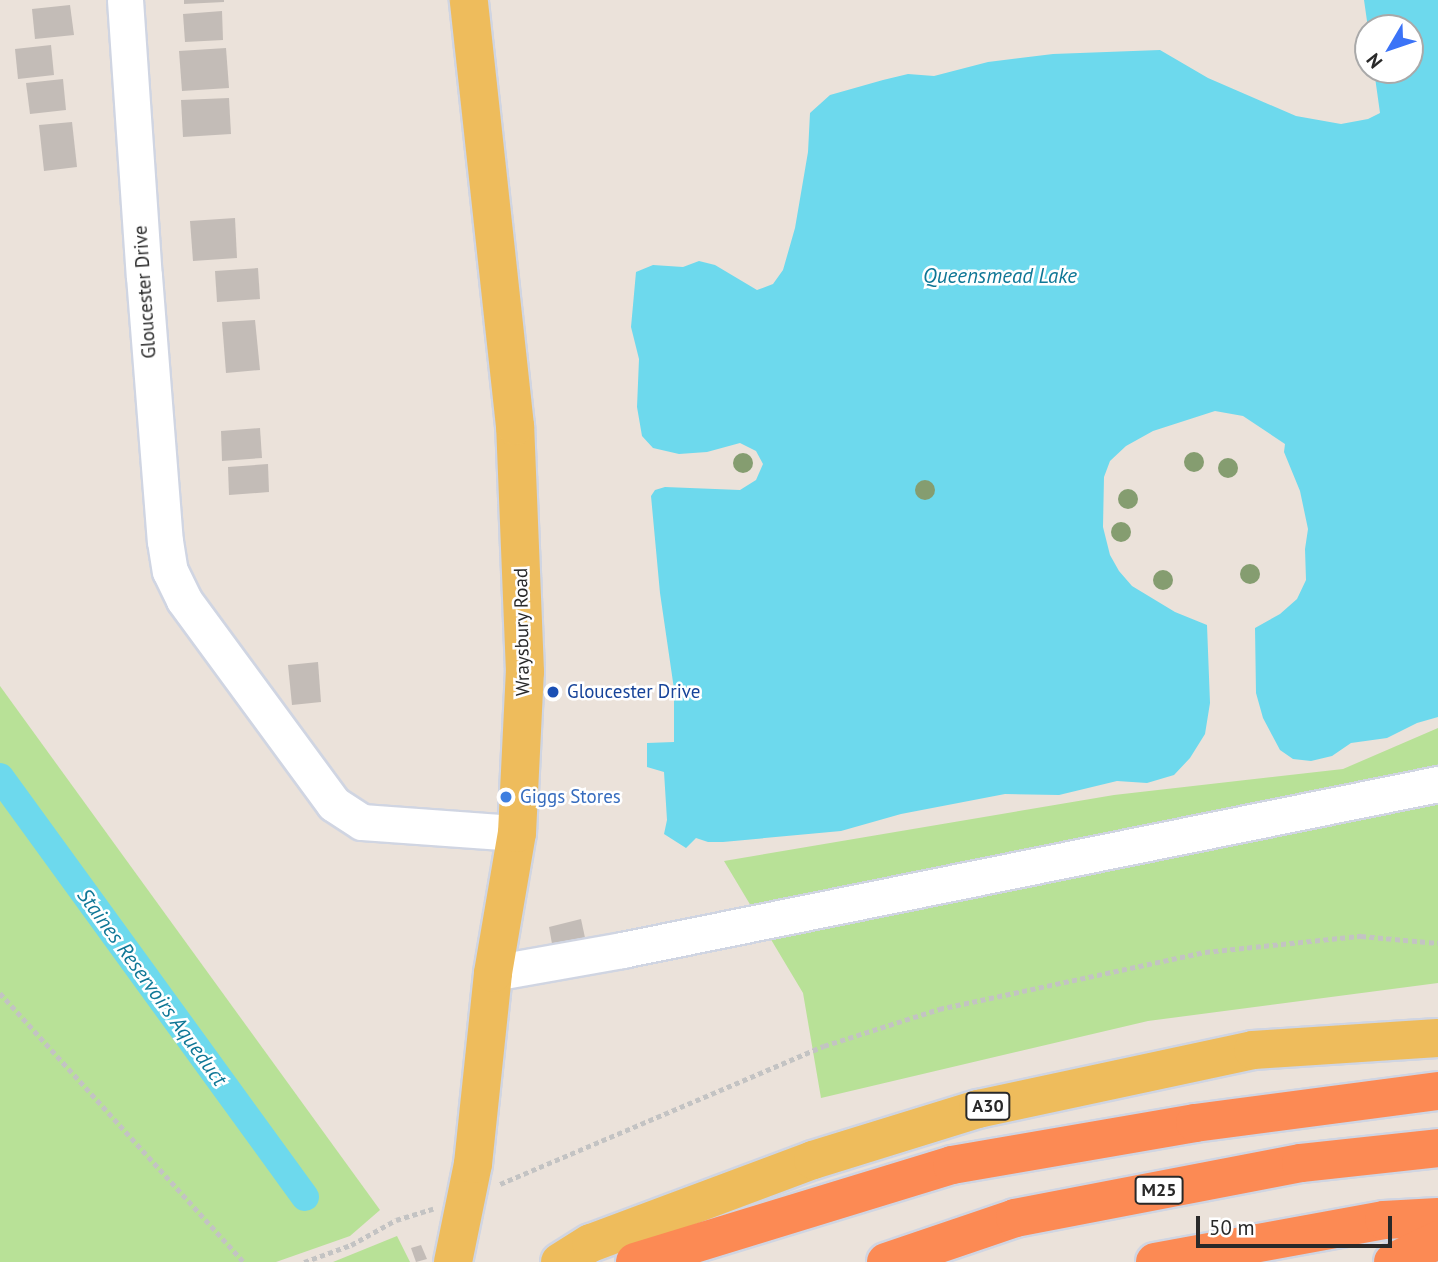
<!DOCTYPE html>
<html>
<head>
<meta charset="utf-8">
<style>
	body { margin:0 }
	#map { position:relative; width:1438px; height:1262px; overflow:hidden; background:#ebe2da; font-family:"PT Sans",sans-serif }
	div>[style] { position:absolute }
	.green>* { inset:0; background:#b8e197 }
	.water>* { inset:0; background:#6dd9ed }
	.canal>* { height:28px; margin:-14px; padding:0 14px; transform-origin:14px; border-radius:14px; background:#6dd9ed }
	.building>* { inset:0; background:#c3bcb7 }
	.path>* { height:4.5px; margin-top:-2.25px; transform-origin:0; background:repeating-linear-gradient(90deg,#c3c3c3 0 5px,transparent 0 8.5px) }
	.roads { filter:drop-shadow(2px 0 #d0d5e2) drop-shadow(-2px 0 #d0d5e2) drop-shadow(0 2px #d0d5e2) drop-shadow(0 -2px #d0d5e2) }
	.minor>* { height:35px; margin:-17.5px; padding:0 17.5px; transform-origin:17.5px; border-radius:17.5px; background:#fff }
	.major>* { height:38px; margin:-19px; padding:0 19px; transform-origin:19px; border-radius:19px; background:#eebc5c }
	.highway>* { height:38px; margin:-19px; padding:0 19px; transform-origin:19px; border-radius:19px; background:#fc8a54 }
	.trees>* { width:20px; height:20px; margin:-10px; border-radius:50%; background:#859d70 }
	.dots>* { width:19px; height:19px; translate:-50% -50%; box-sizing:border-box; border:4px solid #fff; border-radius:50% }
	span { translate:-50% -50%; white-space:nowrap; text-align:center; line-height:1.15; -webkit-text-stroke:5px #fff; paint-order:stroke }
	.shield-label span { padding:2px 5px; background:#fff; border:2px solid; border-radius:5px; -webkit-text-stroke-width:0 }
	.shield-label { font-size:18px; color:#292929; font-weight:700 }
	.street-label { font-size:19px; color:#292929 }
	.transit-label { font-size:19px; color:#164399 }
	.left { translate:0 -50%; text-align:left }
	.shop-label { font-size:19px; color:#366cbe }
	.water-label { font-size:21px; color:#0f7796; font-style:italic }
	.north { position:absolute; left:1354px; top:14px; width:70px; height:70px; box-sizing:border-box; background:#fff; border:2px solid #a9a9a9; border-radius:50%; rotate:231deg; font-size:19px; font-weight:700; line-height:28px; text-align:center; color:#292929 }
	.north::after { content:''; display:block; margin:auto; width:24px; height:32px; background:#3b73f7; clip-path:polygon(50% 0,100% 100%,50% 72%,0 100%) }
	.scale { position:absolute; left:1196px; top:1216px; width:196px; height:32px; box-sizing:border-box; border:4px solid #292929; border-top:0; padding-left:9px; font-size:21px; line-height:24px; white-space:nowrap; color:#292929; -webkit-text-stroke:5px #fff; paint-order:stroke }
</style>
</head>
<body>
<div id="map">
	<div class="green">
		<i style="clip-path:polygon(0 686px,380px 1210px,350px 1236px,276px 1262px,0 1262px)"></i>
		<i style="clip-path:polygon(1438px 728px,1438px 983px,1148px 1021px,821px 1098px,803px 993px,724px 861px,1114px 795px,1343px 769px)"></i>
		<i style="clip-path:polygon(397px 1236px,410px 1262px,333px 1262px)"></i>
	</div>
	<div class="water">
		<i style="clip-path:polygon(1364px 0,1438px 0,1438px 717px,1417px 723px,1387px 738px,1351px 743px,1332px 756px,1311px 761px,1293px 759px,1280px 750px,1263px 718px,1256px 693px,1255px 628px,1280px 614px,1297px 599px,1306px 580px,1305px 549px,1308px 529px,1300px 491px,1284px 452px,1285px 444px,1243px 416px,1215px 411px,1153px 431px,1126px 446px,1110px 461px,1104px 477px,1103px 527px,1110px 555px,1119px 571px,1132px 586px,1175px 612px,1207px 625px,1210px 703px,1205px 734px,1190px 758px,1174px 775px,1147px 783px,1117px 781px,1059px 795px,1005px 794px,901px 814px,841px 831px,723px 842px,708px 842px,696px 838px,686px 848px,664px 834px,667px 820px,664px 772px,647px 767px,647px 743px,674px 742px,674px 689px,660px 593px,651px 496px,655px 490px,665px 487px,740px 490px,756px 480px,763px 464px,756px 451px,740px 443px,707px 452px,679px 454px,653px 448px,642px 436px,637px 407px,639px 359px,631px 327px,636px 272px,653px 265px,683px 267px,699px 261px,715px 265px,757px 290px,773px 284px,783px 270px,795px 228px,808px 152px,810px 113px,830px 95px,883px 80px,908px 74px,934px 76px,988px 62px,1053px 54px,1160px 50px,1208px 78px,1296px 116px,1341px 124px,1368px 119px,1380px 113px,1374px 70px,1410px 70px,1410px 28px,1368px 28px)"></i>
	</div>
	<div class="canal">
		<i style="left:0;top:777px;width:519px;rotate:54.01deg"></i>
	</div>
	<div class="building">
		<i style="clip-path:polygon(184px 0,224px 0,224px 2px,184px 4px)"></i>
		<i style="clip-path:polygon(70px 5px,74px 35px,35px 39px,32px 9px)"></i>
		<i style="clip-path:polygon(222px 11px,223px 40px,185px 42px,183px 14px)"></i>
		<i style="clip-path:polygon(51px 45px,54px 75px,18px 79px,15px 49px)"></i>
		<i style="clip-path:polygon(226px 48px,229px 88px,182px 91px,179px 51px)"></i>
		<i style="clip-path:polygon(63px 79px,66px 110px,30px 114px,26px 83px)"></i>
		<i style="clip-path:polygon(229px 98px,231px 134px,183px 137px,181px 100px)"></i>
		<i style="clip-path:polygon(72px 122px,77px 167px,44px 171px,39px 125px)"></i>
		<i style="clip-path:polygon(235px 218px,237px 258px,193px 261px,190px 221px)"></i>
		<i style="clip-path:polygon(258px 268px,260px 299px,217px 302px,215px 271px)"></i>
		<i style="clip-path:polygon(255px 320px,260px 370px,226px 373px,222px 322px)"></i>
		<i style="clip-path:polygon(260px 428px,262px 458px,222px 461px,221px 431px)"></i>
		<i style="clip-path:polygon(268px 464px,269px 492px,229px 495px,228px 467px)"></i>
		<i style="clip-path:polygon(318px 662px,321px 702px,292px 705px,288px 665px)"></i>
		<i style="clip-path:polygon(581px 919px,587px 947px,554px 955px,549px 927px)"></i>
		<i style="clip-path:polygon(421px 1245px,427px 1259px,416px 1262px,411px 1248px)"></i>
	</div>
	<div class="path">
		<i style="left:0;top:993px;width:363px;rotate:47.8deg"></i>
		<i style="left:500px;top:1184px;width:352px;rotate:-23.1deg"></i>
		<i style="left:824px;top:1046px;width:121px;rotate:-17.8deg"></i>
		<i style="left:939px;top:1009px;width:272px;rotate:-12.1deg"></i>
		<i style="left:1205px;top:952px;width:157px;rotate:-5.9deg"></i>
		<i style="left:1361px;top:936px;width:77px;rotate:5.2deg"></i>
		<i style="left:304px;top:1262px;width:50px;rotate:-19.9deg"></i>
		<i style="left:351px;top:1245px;width:51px;rotate:-29.1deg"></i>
		<i style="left:396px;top:1220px;width:39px;rotate:-17deg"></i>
	</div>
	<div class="roads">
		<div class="minor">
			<i style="left:125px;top:0;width:277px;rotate:86.1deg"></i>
			<i style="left:144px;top:276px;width:266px;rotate:85.5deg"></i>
			<i style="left:165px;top:541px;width:30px;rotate:81deg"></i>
			<i style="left:170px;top:571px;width:32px;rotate:64deg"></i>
			<i style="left:184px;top:600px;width:253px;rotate:53.7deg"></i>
			<i style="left:334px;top:804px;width:33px;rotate:33deg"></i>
			<i style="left:362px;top:822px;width:155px;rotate:4.1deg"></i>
			<i style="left:493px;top:973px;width:131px;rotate:-10.1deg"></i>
			<i style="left:622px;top:950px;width:833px;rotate:-11.5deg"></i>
		</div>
		<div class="major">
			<i style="left:453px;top:1262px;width:100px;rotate:-78.5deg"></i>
			<i style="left:473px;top:1164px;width:192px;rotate:-84deg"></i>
			<i style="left:493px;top:973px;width:142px;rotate:-80.3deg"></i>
			<i style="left:517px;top:833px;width:161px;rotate:-87.2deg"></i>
			<i style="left:525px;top:672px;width:246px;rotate:-92.3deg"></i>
			<i style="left:515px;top:426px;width:428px;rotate:-96.2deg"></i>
			<i style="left:560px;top:1262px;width:36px;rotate:-32deg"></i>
			<i style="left:591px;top:1243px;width:237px;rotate:-20.5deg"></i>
			<i style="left:813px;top:1160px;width:173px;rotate:-17.2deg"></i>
			<i style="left:978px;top:1109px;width:281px;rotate:-12.1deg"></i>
			<i style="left:1253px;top:1050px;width:185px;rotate:-3.7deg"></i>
		</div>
		<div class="highway">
			<i style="left:635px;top:1262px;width:332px;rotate:-17deg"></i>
			<i style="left:952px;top:1165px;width:247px;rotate:-9.8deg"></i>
			<i style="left:1195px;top:1123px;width:245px;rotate:-7.5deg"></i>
			<i style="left:886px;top:1262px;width:136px;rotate:-18.8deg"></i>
			<i style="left:1015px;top:1218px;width:291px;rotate:-10.9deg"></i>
			<i style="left:1301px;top:1163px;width:138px;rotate:-6.2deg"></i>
			<i style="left:1155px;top:1262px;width:233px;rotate:-10.4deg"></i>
			<i style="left:1384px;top:1220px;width:54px;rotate:-3.2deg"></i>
			<i style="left:1393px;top:1262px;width:50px;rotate:-26.1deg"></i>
		</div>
	</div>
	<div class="trees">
		<i style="left:1194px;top:462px"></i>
		<i style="left:743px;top:463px"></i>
		<i style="left:1228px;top:468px"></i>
		<i style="left:925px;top:490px"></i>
		<i style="left:1128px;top:499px"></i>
		<i style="left:1121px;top:532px"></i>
		<i style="left:1250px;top:574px"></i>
		<i style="left:1163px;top:580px"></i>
	</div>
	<div class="dots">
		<i style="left:553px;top:692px;background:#1a4fb4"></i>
		<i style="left:506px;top:797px;background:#3f7fe0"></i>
	</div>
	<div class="shield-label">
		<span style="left:988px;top:1106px">A30</span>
		<span style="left:1159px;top:1190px">M25</span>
	</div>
	<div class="street-label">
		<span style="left:145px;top:292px;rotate:-94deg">Gloucester Drive</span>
		<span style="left:522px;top:632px;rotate:-91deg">Wraysbury Road</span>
	</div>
	<div class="transit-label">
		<span class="left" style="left:567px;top:692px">Gloucester Drive</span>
	</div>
	<div class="shop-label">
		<span class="left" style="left:520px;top:797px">Giggs Stores</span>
	</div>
	<div class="water-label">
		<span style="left:1000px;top:276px">Queensmead Lake</span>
		<span style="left:152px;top:987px;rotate:54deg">Staines Reservoirs Aqueduct</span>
	</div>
	<div class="north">N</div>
	<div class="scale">50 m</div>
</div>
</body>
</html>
